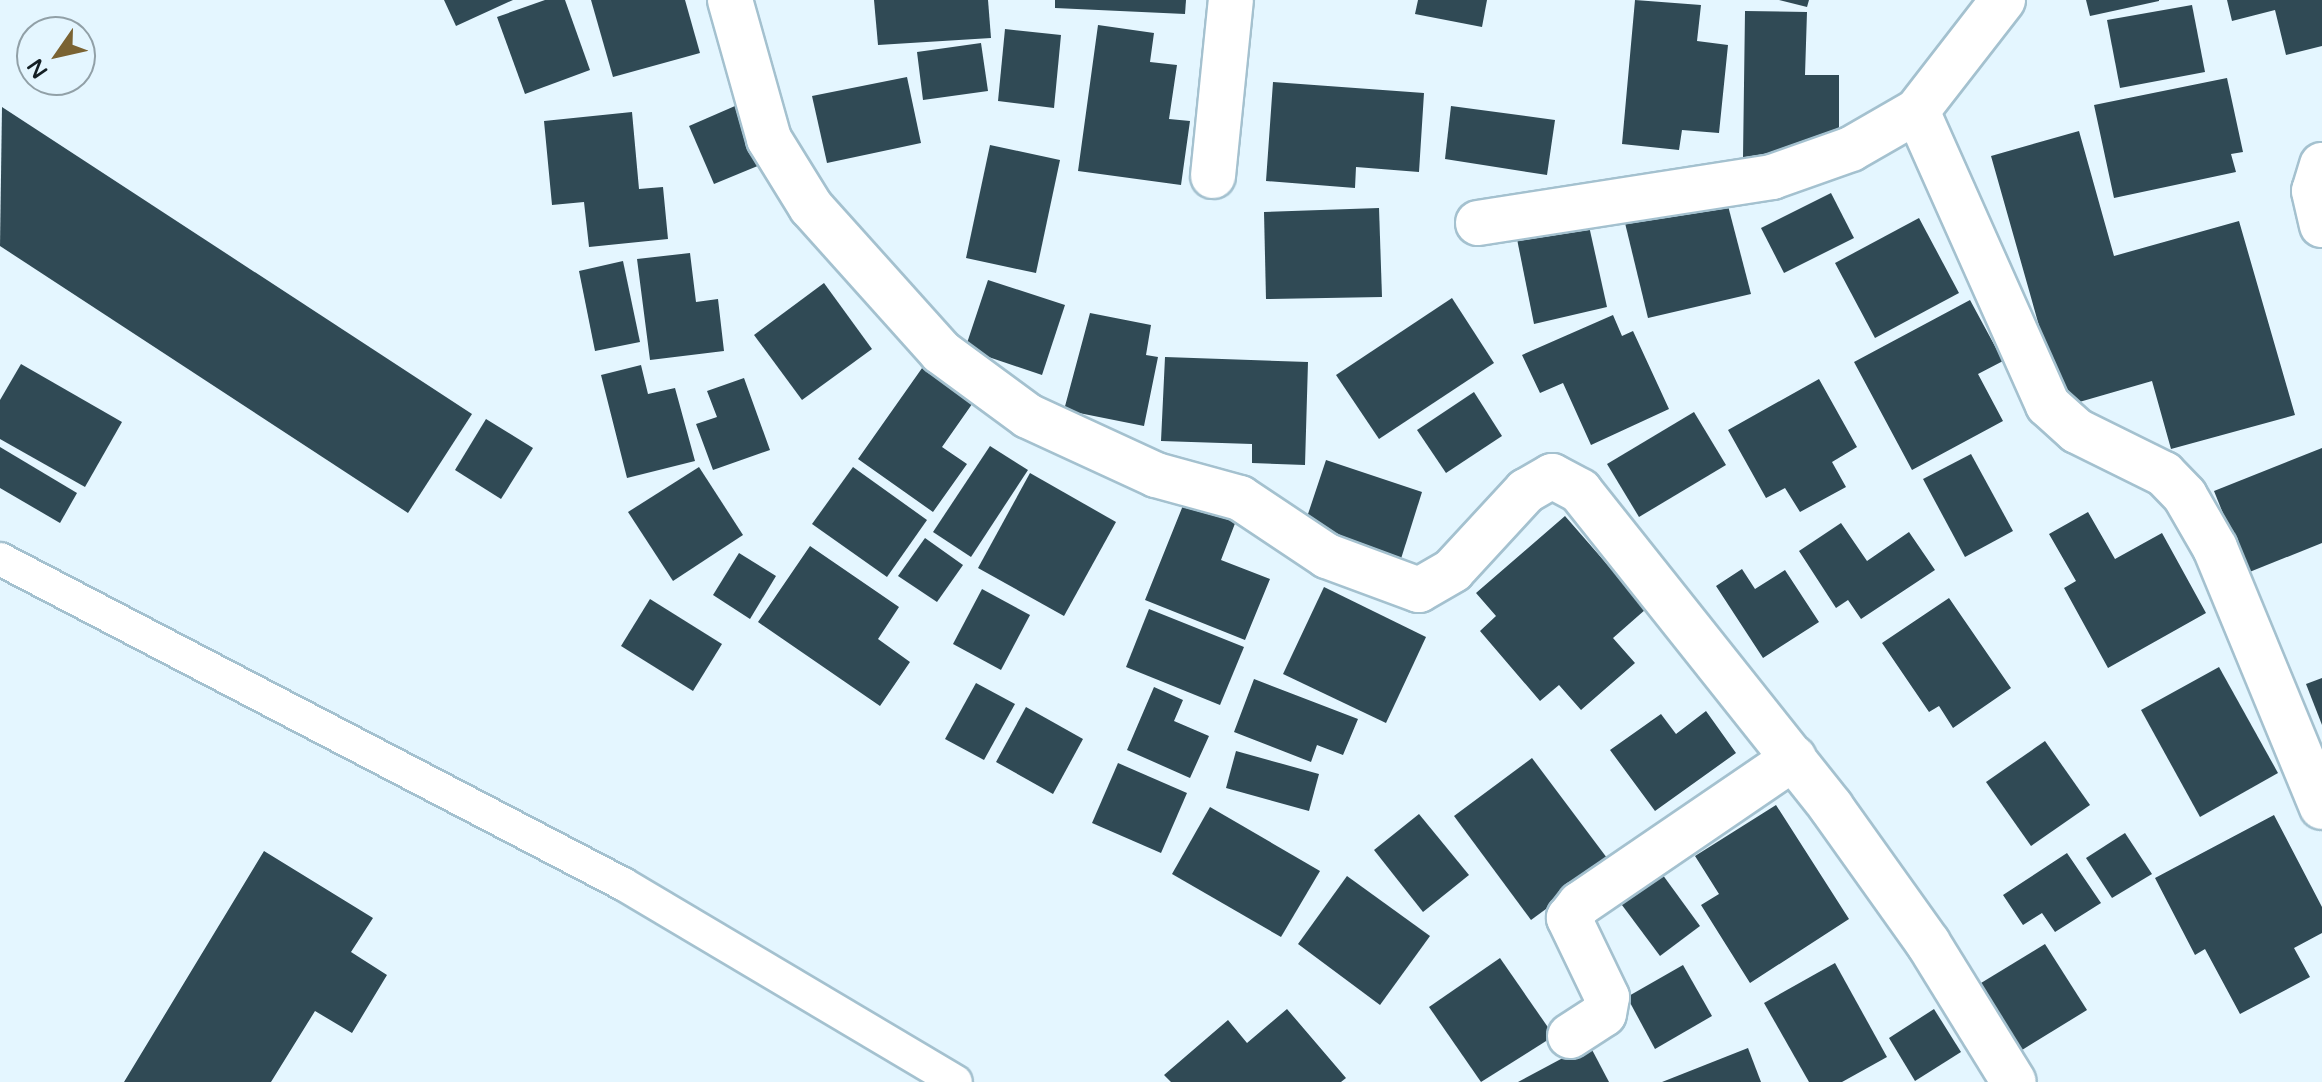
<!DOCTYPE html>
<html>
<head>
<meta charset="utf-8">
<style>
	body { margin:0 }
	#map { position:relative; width:2322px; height:1082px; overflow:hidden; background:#e4f6ff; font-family:"Varela Round",sans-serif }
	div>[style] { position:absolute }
	.building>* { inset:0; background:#304a55 }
	.roads { filter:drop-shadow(2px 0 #a4c1cf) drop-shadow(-2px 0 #a4c1cf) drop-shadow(0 2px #a4c1cf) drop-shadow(0 -2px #a4c1cf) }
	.lane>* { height:32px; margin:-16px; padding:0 16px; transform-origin:16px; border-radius:16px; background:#fff }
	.street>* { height:44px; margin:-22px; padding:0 22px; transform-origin:22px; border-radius:22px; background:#fff }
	span { translate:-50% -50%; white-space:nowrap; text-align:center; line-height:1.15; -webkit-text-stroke:8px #e4f6ff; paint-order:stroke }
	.north { position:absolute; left:16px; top:16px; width:80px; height:80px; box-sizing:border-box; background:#e4f6ff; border:2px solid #91a0a7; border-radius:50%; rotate:236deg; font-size:22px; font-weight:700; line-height:32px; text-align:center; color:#141f24 }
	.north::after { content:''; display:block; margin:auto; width:28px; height:36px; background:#7a6333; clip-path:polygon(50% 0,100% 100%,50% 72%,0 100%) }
</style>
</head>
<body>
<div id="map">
	<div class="building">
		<i style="clip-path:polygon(444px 0,513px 0,456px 26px)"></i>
		<i style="clip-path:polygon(545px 0,565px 0,590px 70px,525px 94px,497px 17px)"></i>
		<i style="clip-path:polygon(591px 0,685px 0,700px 53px,613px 77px)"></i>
		<i style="clip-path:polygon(874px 0,988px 0,991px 38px,878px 45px)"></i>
		<i style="clip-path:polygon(1055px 0,1186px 0,1185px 14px,1055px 8px)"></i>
		<i style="clip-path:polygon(1418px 0,1487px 0,1482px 27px,1415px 14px)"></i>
		<i style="clip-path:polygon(1635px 0,1701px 5px,1697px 41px,1728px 45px,1719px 133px,1682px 130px,1679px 150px,1622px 144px)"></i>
		<i style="clip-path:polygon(1779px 0,1809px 0,1807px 7px)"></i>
		<i style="clip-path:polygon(2086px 0,2159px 0,2159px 1px,2090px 16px)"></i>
		<i style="clip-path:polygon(2227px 0,2322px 0,2322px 46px,2286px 55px,2275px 10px,2232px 21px)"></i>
		<i style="clip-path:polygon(2192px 5px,2205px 72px,2120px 88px,2107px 20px)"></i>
		<i style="clip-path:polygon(1745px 11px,1807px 12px,1805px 75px,1839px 75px,1839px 145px,1805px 158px,1743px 157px)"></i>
		<i style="clip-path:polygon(1098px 25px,1154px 33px,1150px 62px,1177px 65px,1169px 119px,1190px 121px,1181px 185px,1078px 171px)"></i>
		<i style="clip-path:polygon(1005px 29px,1061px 35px,1054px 108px,998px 101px)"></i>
		<i style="clip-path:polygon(981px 43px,988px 91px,923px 100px,917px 52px)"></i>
		<i style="clip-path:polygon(907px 77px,921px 143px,827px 163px,812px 96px)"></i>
		<i style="clip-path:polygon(2227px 78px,2243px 152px,2231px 154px,2236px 172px,2114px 198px,2094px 105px)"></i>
		<i style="clip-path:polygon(1273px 82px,1424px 93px,1419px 172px,1356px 167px,1355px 188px,1266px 181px)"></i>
		<i style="clip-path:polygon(735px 106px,760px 165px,714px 184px,689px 126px)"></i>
		<i style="clip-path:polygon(1451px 106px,1555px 120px,1547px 175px,1445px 159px)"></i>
		<i style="clip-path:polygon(2px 107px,472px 414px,408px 513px,0 246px)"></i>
		<i style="clip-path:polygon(632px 112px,639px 189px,663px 187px,668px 239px,589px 247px,584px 202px,552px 205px,544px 121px)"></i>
		<i style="clip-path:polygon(2079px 131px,2114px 256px,2239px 221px,2295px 415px,2171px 449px,2152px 381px,2062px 407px,1991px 156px)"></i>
		<i style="clip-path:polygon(990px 145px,1060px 160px,1036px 273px,966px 258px)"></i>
		<i style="clip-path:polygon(1831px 193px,1854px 238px,1784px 273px,1761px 228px)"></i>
		<i style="clip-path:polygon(1726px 198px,1751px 294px,1648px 318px,1625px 223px)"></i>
		<i style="clip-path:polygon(1379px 208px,1382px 297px,1266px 299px,1264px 212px)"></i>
		<i style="clip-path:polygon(1587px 217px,1607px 307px,1534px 324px,1515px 229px)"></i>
		<i style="clip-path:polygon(1919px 218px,1959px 293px,1875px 338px,1835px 263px)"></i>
		<i style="clip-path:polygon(690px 253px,696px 302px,718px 299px,724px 351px,650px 360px,637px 259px)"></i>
		<i style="clip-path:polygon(623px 261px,640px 342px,595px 351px,579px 271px)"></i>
		<i style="clip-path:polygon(988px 280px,1065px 305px,1042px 375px,965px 349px)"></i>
		<i style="clip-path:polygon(824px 283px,872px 349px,802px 400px,754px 335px)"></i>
		<i style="clip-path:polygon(1452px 298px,1494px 363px,1379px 439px,1336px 375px)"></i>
		<i style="clip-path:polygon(1970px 300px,2003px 361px,1978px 374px,2003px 421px,1912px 470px,1854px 362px)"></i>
		<i style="clip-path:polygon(1090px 313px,1151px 325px,1146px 355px,1158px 357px,1144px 426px,1064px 410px)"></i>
		<i style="clip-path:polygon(1613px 315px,1622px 336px,1633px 331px,1669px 409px,1591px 445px,1563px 383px,1540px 393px,1522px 355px)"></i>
		<i style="clip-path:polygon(1165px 357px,1308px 362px,1305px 465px,1252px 463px,1252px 444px,1161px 441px)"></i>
		<i style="clip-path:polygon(927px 361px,977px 397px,942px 447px,967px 464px,933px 512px,858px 459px)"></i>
		<i style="clip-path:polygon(21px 364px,122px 422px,85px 487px,0 439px,0 400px)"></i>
		<i style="clip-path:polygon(641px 365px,648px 394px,675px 388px,695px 461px,627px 478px,601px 375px)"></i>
		<i style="clip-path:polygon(744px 378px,770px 450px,713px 470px,696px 424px,717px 417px,707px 391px)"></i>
		<i style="clip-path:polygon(1819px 379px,1857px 447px,1832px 462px,1846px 487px,1800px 512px,1785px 488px,1766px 498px,1728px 430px)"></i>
		<i style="clip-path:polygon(1474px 392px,1502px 436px,1446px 473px,1417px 430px)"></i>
		<i style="clip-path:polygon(1694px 412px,1726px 465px,1639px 517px,1607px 464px)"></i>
		<i style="clip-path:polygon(486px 419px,533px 448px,501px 499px,455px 470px)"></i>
		<i style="clip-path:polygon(990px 446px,1028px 470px,971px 557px,933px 532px)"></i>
		<i style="clip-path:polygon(0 447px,77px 493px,60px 523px,0 488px)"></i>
		<i style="clip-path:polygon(2322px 448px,2322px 543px,2247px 573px,2214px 491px)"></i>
		<i style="clip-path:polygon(1971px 454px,2013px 531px,1965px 557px,1923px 479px)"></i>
		<i style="clip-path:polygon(1326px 460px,1422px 492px,1400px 562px,1303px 529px)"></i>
		<i style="clip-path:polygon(699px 467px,743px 535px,673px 581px,628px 512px)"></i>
		<i style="clip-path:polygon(853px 467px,927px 520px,887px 577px,812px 524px)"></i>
		<i style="clip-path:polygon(1030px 473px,1116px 522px,1064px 616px,978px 568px)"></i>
		<i style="clip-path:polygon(1188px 493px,1239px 513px,1221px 560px,1270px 579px,1245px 640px,1145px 600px)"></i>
		<i style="clip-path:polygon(2088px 512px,2115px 559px,2162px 533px,2206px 613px,2108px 668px,2064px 588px,2076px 581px,2049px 534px)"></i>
		<i style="clip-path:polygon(1565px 516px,1646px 609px,1613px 638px,1635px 663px,1581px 710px,1559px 685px,1540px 701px,1480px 631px,1496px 616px,1476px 593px)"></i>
		<i style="clip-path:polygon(1841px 523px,1867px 561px,1909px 532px,1935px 570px,1861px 619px,1848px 600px,1836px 608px,1799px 551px)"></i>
		<i style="clip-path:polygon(925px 538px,963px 565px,937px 602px,898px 576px)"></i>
		<i style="clip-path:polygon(810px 546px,899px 607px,878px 639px,910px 662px,880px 706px,758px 622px)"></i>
		<i style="clip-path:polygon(739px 553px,776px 576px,750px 619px,713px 595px)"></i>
		<i style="clip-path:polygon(1742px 569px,1755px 589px,1785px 570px,1819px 622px,1763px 658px,1716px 586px)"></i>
		<i style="clip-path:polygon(1324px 587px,1426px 637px,1386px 723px,1283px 674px)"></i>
		<i style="clip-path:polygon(982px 589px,1030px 615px,1001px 670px,953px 644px)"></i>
		<i style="clip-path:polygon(1949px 598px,2011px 688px,1953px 728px,1939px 706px,1929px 712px,1882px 643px)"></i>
		<i style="clip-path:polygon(650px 599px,722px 644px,693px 691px,621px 646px)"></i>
		<i style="clip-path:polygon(1149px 609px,1244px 647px,1220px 705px,1126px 667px)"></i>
		<i style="clip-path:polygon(2219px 667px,2278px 773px,2200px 817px,2141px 710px)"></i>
		<i style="clip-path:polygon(2322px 678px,2322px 725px,2306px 684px)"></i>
		<i style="clip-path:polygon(1254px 679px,1358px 719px,1343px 755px,1317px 745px,1311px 762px,1234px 732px)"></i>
		<i style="clip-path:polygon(976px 683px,1015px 704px,984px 760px,945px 739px)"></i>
		<i style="clip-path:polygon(1154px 687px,1183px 700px,1174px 721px,1209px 736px,1190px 778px,1127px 750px)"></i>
		<i style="clip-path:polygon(1026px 707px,1083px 739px,1053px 794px,996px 762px)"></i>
		<i style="clip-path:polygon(1706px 711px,1736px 753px,1655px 811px,1610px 750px,1661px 714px,1676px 734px)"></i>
		<i style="clip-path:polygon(2045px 741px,2090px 805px,2031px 846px,1986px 782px)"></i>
		<i style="clip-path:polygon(1236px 751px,1319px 774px,1309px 811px,1226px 788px)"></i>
		<i style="clip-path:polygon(1532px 758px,1610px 862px,1531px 920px,1454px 816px)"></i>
		<i style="clip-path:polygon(1118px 763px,1187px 793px,1161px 853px,1092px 823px)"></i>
		<i style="clip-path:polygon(1776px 805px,1849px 919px,1750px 983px,1701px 905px,1719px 894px,1695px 856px)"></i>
		<i style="clip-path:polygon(1210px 807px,1320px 871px,1281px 937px,1172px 874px)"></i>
		<i style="clip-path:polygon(1419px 814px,1469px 875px,1423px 912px,1374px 850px)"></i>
		<i style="clip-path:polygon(2274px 815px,2322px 907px,2322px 933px,2294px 948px,2310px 977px,2240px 1014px,2205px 949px,2195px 955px,2155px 878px)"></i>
		<i style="clip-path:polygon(2125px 833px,2152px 874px,2112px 898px,2086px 858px)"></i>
		<i style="clip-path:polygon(264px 851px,373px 918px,351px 952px,387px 975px,352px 1033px,315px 1011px,271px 1082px,124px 1082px)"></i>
		<i style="clip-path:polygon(2067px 853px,2101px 903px,2055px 932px,2042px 913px,2023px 925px,2003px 895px)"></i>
		<i style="clip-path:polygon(1657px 867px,1700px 926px,1660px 956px,1616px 897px)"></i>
		<i style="clip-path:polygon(1347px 876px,1430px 936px,1380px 1005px,1298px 944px)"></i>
		<i style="clip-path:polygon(2045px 944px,2087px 1010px,2022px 1050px,1981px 983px)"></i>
		<i style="clip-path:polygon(1500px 958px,1554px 1036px,1481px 1082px,1429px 1007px)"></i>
		<i style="clip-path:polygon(1835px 963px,1887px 1057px,1842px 1082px,1809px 1082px,1764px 1003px)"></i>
		<i style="clip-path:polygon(1683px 965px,1712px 1016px,1655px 1049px,1627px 997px)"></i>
		<i style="clip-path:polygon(1287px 1009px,1346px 1078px,1341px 1082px,1171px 1082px,1164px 1075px,1228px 1020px,1247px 1043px)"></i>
		<i style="clip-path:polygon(1934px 1009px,1961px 1052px,1915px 1081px,1889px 1038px)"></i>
		<i style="clip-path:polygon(1589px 1044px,1609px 1082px,1518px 1082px)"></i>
		<i style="clip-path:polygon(1748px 1048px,1761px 1082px,1662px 1082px)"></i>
	</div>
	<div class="roads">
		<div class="lane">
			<i style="left:0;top:559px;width:703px;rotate:27.55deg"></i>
			<i style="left:623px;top:884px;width:387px;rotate:30.7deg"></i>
		</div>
		<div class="street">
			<i style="left:730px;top:0;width:144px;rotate:74.3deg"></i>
			<i style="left:769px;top:139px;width:80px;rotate:58.3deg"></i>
			<i style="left:811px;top:207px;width:195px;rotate:48.1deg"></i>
			<i style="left:941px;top:352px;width:108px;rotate:36.3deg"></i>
			<i style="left:1028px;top:416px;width:141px;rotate:24.7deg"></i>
			<i style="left:1156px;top:475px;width:87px;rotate:15.3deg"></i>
			<i style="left:1240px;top:498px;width:105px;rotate:33.7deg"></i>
			<i style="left:1327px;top:556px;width:98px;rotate:20.3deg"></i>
			<i style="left:1419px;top:590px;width:39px;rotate:-30deg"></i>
			<i style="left:1453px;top:570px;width:108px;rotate:-47.3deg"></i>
			<i style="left:1526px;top:491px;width:30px;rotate:-30deg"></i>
			<i style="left:1552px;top:476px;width:32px;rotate:28deg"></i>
			<i style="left:1580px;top:491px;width:404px;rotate:51.5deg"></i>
			<i style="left:1831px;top:807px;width:167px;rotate:54.5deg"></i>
			<i style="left:1928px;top:943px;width:163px;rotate:58.3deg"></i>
			<i style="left:2003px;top:0;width:140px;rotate:127.8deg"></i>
			<i style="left:1917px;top:111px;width:322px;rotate:66deg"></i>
			<i style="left:2048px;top:405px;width:39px;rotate:42deg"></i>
			<i style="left:2077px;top:431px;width:97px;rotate:26.3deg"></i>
			<i style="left:2164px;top:474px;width:30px;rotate:46deg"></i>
			<i style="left:2185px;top:496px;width:60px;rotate:60deg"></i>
			<i style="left:2215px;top:548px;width:280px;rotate:67.6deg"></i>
			<i style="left:2322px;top:165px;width:27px;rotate:107deg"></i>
			<i style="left:2314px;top:191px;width:35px;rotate:77deg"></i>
			<i style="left:1213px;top:176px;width:177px;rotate:-84.2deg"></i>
			<i style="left:1478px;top:223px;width:298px;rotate:-8.9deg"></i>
			<i style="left:1772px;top:177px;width:84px;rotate:-19.5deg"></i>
			<i style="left:1851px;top:149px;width:76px;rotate:-29.9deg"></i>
			<i style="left:1570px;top:1036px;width:40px;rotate:-32.9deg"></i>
			<i style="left:1604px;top:1014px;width:17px;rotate:-80deg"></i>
			<i style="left:1607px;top:997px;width:88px;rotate:-115.7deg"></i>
			<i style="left:1569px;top:918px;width:18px;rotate:-52deg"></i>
			<i style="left:1580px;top:904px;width:259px;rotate:-34.3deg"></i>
		</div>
	</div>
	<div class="north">N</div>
</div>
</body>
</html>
